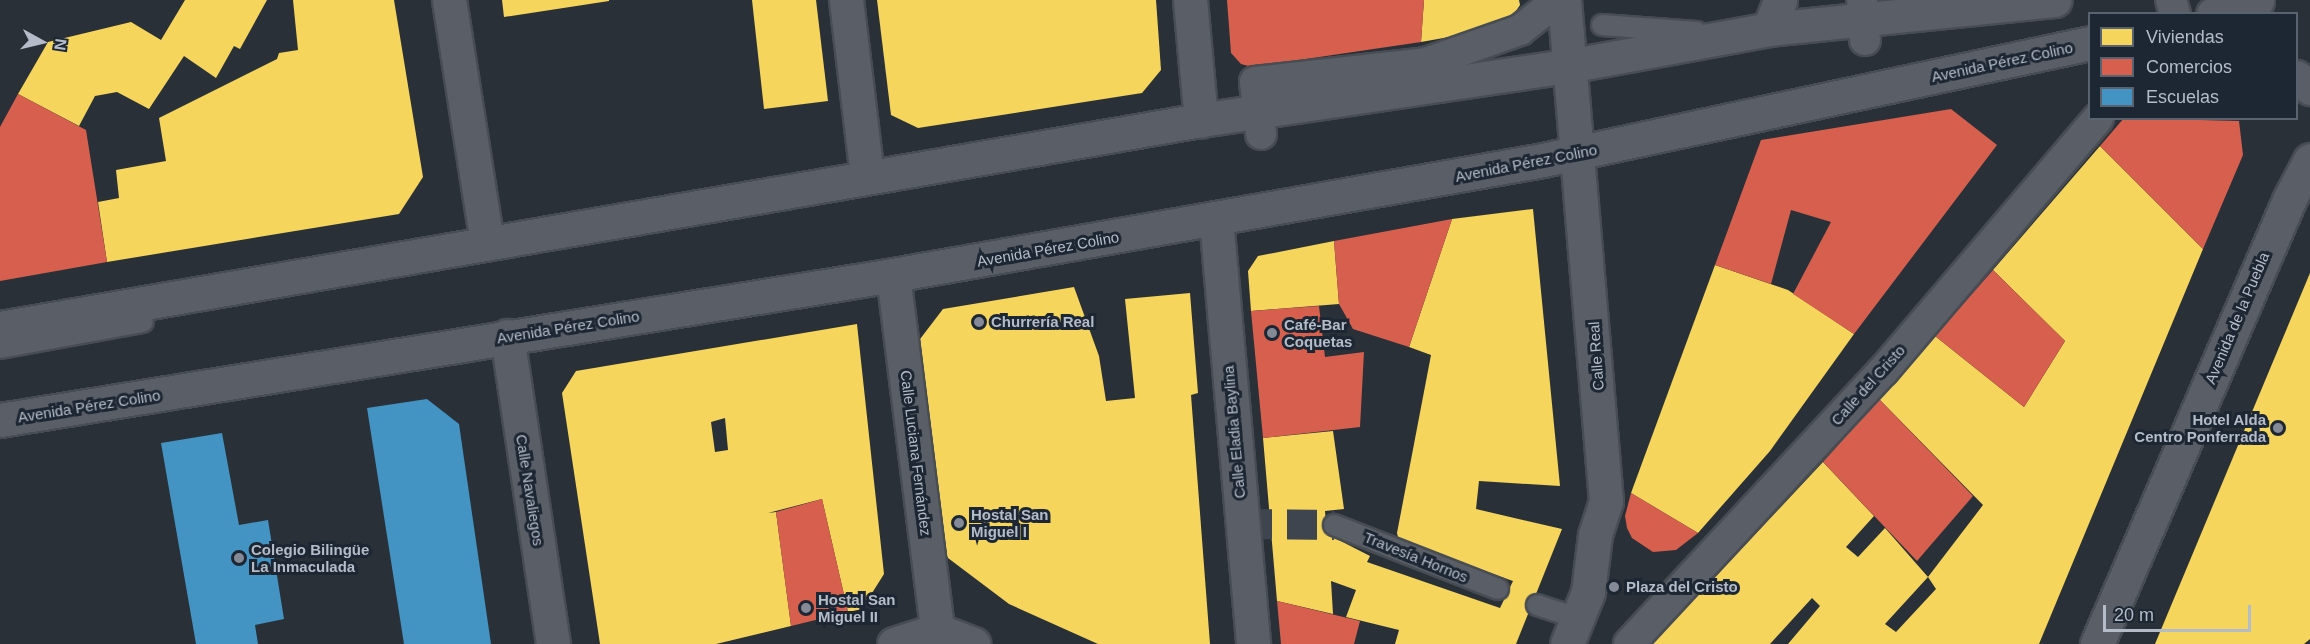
<!DOCTYPE html>
<html>
<head>
<meta charset="utf-8">
<style>
	body { margin:0 }
	#map { position:relative; width:2310px; height:644px; overflow:hidden; background:#2a3038; font-family:Arial,sans-serif }
	div>[style] { position:absolute }
	.homes>* { inset:0; background:#f6d55c }
	.shops>* { inset:0; background:#d6604d }
	.schools>* { inset:0; background:#4393c3 }
	.pedestrian-tunnel>* { height:30px; margin-top:-15px; transform-origin:0; background:repeating-linear-gradient(90deg,#3f454e 0 30px,transparent 0 45px) }
	.roads { filter:drop-shadow(2px 0 #484c53) drop-shadow(-2px 0 #484c53) drop-shadow(0 2px #484c53) drop-shadow(0 -2px #484c53) }
	.service>* { height:20px; margin:-10px; padding:0 10px; transform-origin:10px; border-radius:10px; background:#5a5e66 }
	.pedestrian>* { height:30px; margin:-15px; padding:0 15px; transform-origin:15px; border-radius:15px; background:#5a5e66 }
	.minor>* { height:33px; margin:-16.5px; padding:0 16.5px; transform-origin:16.5px; border-radius:16.5px; background:#5a5e66 }
	.tertiary>* { height:33px; margin:-16.5px; padding:0 16.5px; transform-origin:16.5px; border-radius:16.5px; background:#5a5e66 }
	.dots>* { width:16px; height:16px; translate:-50% -50%; box-sizing:border-box; border:3px solid #1d2633; border-radius:50% }
	span { translate:-50% -50%; white-space:nowrap; text-align:center; line-height:1.15; -webkit-text-stroke:6px #1d2633; paint-order:stroke }
	.street-label { font-size:15px; color:#b4bcc9 }
	.poi-label { font-size:15px; color:#b4bcc9; font-weight:700 }
	.left { translate:0 -50%; text-align:left }
	.right { translate:-100% -50%; text-align:right }
	.legend { position:absolute; left:2088px; top:12px; width:210px; height:108px; box-sizing:border-box; background:#1d2633; border:2px solid #59626f; margin:0; padding:8px 10px; list-style:none; font-size:18px; color:#b4bcc9 }
	.legend li { display:flex; align-items:center; gap:12px; height:30px }
	.legend b { width:30px; border:2px solid #59626f }
	.north { position:absolute; left:12px; top:12px; width:60px; height:60px; -webkit-text-stroke:4px #1d2633; paint-order:stroke; rotate:98deg; font-size:16px; font-weight:700; line-height:24px; text-align:center; color:#b4bcc9 }
	.north::after { content:''; display:block; margin:auto; width:21px; height:27px; background:#b4bcc9; clip-path:polygon(50% 0,100% 100%,50% 72%,0 100%) }
	.scale { position:absolute; left:2103px; top:605px; width:148px; height:27px; box-sizing:border-box; border:3px solid #b4bcc9; border-top:0; padding-left:8px; font-size:18px; line-height:21px; white-space:nowrap; color:#b4bcc9; -webkit-text-stroke:4px #1d2633; paint-order:stroke }
</style>
</head>
<body>
<div id="map">
	<div class="homes">
		<i style="clip-path:polygon(185px 0,267px 0,240px 49px,234px 46px,216px 78px,184px 56px,149px 109px,117px 92px,95px 96px,79px 126px,18px 94px,48px 42px,131px 22px,161px 40px)"></i>
		<i style="clip-path:polygon(293px 0,394px 0,423px 177px,399px 214px,107px 262px,98px 202px,119px 198px,116px 170px,166px 161px,159px 118px,277px 59px,279px 53px,298px 50px)"></i>
		<i style="clip-path:polygon(502px 0,609px 0,609px 1px,504px 17px)"></i>
		<i style="clip-path:polygon(752px 0,816px 0,828px 101px,764px 109px)"></i>
		<i style="clip-path:polygon(877px 0,1156px 0,1161px 70px,1142px 93px,918px 128px,891px 115px)"></i>
		<i style="clip-path:polygon(1424px 0,1519px 0,1520px 5px,1505px 27px,1421px 42px)"></i>
		<i style="clip-path:polygon(2100px 146px,2203px 249px,2039px 644px,1788px 644px,1820px 606px,1812px 598px,1770px 644px,1652px 644px,1823px 462px,1874px 516px,1846px 547px,1858px 557px,1885px 528px,1928px 577px,1885px 624px,1896px 632px,1936px 589px,1928px 577px,1983px 505px,1879px 399px,1935px 336px,2024px 407px,2065px 341px,1993px 270px)"></i>
		<i style="clip-path:polygon(1533px 209px,1560px 486px,1479px 481px,1476px 509px,1562px 529px,1516px 644px,1395px 644px,1399px 630px,1346px 617px,1356px 590px,1331px 581px,1333px 614px,1277px 601px,1263px 438px,1333px 431px,1344px 509px,1325px 511px,1327px 534px,1370px 556px,1367px 562px,1500px 608px,1513px 581px,1399px 541px,1397px 533px,1431px 355px,1409px 347px,1452px 219px)"></i>
		<i style="clip-path:polygon(1334px 241px,1339px 304px,1251px 311px,1248px 271px,1258px 256px)"></i>
		<i style="clip-path:polygon(1715px 265px,1788px 290px,1854px 334px,1770px 451px,1698px 533px,1631px 493px)"></i>
		<i style="clip-path:polygon(2310px 273px,2310px 639px,2304px 644px,2155px 644px)"></i>
		<i style="clip-path:polygon(1074px 287px,1099px 356px,1106px 401px,1135px 398px,1125px 299px,1190px 293px,1198px 393px,1191px 395px,1210px 644px,1098px 644px,1009px 604px,948px 558px,938px 538px,917px 343px,943px 309px)"></i>
		<i style="clip-path:polygon(evenodd,857px 324px,884px 574px,862px 609px,848px 612px,822px 499px,768px 513px,776px 512px,791px 626px,716px 644px,600px 644px,562px 393px,576px 371px,857px 324px,725px 418px,728px 450px,715px 452px,711px 422px,725px 418px)"></i>
	</div>
	<div class="shops">
		<i style="clip-path:polygon(1227px 0,1424px 0,1421px 42px,1252px 67px,1241px 64px,1231px 53px)"></i>
		<i style="clip-path:polygon(18px 94px,86px 130px,107px 262px,0 281px,0 127px)"></i>
		<i style="clip-path:polygon(1951px 109px,1997px 145px,1854px 334px,1793px 294px,1831px 222px,1791px 210px,1771px 284px,1715px 265px,1761px 140px)"></i>
		<i style="clip-path:polygon(2124px 118px,2239px 121px,2243px 155px,2203px 249px,2100px 146px)"></i>
		<i style="clip-path:polygon(1452px 219px,1409px 347px,1353px 329px,1339px 304px,1334px 241px)"></i>
		<i style="clip-path:polygon(1993px 270px,2065px 341px,2024px 407px,1935px 336px)"></i>
		<i style="clip-path:polygon(1319px 306px,1325px 357px,1364px 352px,1360px 427px,1263px 438px,1251px 311px)"></i>
		<i style="clip-path:polygon(1879px 399px,1973px 496px,1917px 561px,1823px 462px)"></i>
		<i style="clip-path:polygon(1631px 493px,1698px 533px,1676px 550px,1653px 552px,1632px 538px,1627px 528px,1625px 516px)"></i>
		<i style="clip-path:polygon(822px 499px,848px 612px,791px 626px,776px 512px)"></i>
		<i style="clip-path:polygon(1277px 601px,1360px 621px,1354px 644px,1281px 644px)"></i>
	</div>
	<div class="schools">
		<i style="clip-path:polygon(427px 399px,459px 424px,491px 644px,404px 644px,367px 408px)"></i>
		<i style="clip-path:polygon(222px 433px,239px 525px,268px 520px,284px 619px,255px 625px,258px 644px,196px 644px,161px 443px)"></i>
	</div>
	<div class="pedestrian-tunnel">
		<i style="left:1242px;top:524px;width:92px;rotate:0.6deg"></i>
	</div>
	<div class="roads">
		<div class="service">
			<i style="left:1602px;top:25px;width:95px;rotate:4.2deg"></i>
			<i style="left:0;top:348px;width:145px;rotate:-10.3deg"></i>
			<i style="left:1334px;top:525px;width:176px;rotate:21.3deg"></i>
			<i style="left:1537px;top:605px;width:42px;rotate:18deg"></i>
		</div>
		<div class="pedestrian">
			<i style="left:1862px;top:0;width:40px;rotate:85.7deg"></i>
			<i style="left:2171px;top:0;width:15px;rotate:74deg"></i>
			<i style="left:1261px;top:134px;width:52px;rotate:-96.6deg"></i>
			<i style="left:1255px;top:82px;width:172px;rotate:-6.3deg"></i>
			<i style="left:1426px;top:63px;width:100px;rotate:-19.3deg"></i>
			<i style="left:1520px;top:30px;width:48px;rotate:-38.3deg"></i>
			<i style="left:1629px;top:644px;width:373px;rotate:-47.1deg"></i>
			<i style="left:1883px;top:371px;width:332px;rotate:-49.6deg"></i>
		</div>
		<div class="minor">
			<i style="left:449px;top:0;width:245px;rotate:81.1deg"></i>
			<i style="left:846px;top:0;width:178px;rotate:83.2deg"></i>
			<i style="left:1190px;top:0;width:121px;rotate:84.8deg"></i>
			<i style="left:1564px;top:0;width:503px;rotate:85.21deg"></i>
			<i style="left:1606px;top:501px;width:36px;rotate:108deg"></i>
			<i style="left:1595px;top:535px;width:57px;rotate:97deg"></i>
			<i style="left:1588px;top:592px;width:56px;rotate:112deg"></i>
			<i style="left:1769px;top:29px;width:31px;rotate:-69deg"></i>
			<i style="left:1216px;top:219px;width:427px;rotate:85deg"></i>
			<i style="left:893px;top:275px;width:358px;rotate:82.9deg"></i>
			<i style="left:0;top:328px;width:1219px;rotate:-9.83deg"></i>
			<i style="left:1201px;top:120px;width:371px;rotate:-8.4deg"></i>
			<i style="left:507px;top:336px;width:311px;rotate:81.5deg"></i>
			<i style="left:894px;top:644px;width:45px;rotate:-18deg"></i>
			<i style="left:937px;top:630px;width:39px;rotate:21deg"></i>
		</div>
		<div class="tertiary">
			<i style="left:2213px;top:14px;width:46px;rotate:-16.5deg"></i>
			<i style="left:1568px;top:66px;width:204px;rotate:-10.4deg"></i>
			<i style="left:1769px;top:29px;width:287px;rotate:-5.8deg"></i>
			<i style="left:2296px;top:77px;width:18px;rotate:38deg"></i>
			<i style="left:0;top:420px;width:905px;rotate:-9.22deg"></i>
			<i style="left:893px;top:275px;width:660px;rotate:-10.03deg"></i>
			<i style="left:1543px;top:160px;width:559px;rotate:-12.07deg"></i>
			<i style="left:2097px;top:644px;width:484px;rotate:-66.6deg"></i>
			<i style="left:2289px;top:200px;width:45px;rotate:-62.3deg"></i>
		</div>
	</div>
	<div class="dots">
		<i style="left:979px;top:322px;background:#848b96"></i>
		<i style="left:1272px;top:333px;background:#848b96"></i>
		<i style="left:2278px;top:428px;background:#848b96"></i>
		<i style="left:959px;top:523px;background:#848b96"></i>
		<i style="left:239px;top:558px;background:#848b96"></i>
		<i style="left:1614px;top:587px;background:#848b96"></i>
		<i style="left:806px;top:608px;background:#848b96"></i>
	</div>
	<div class="street-label">
		<span style="left:2002px;top:62px;rotate:-12deg">Avenida Pérez Colino</span>
		<span style="left:1526px;top:163px;rotate:-11deg">Avenida Pérez Colino</span>
		<span style="left:1048px;top:249px;rotate:-10deg">Avenida Pérez Colino</span>
		<span style="left:2237px;top:318px;rotate:-67deg">Avenida de la Puebla</span>
		<span style="left:568px;top:327px;rotate:-9deg">Avenida Pérez Colino</span>
		<span style="left:1596px;top:356px;rotate:-94deg">Calle Real</span>
		<span style="left:1868px;top:385px;rotate:-48deg">Calle del Cristo</span>
		<span style="left:89px;top:406px;rotate:-9deg">Avenida Pérez Colino</span>
		<span style="left:1234px;top:432px;rotate:-95deg">Calle Eladia Baylina</span>
		<span style="left:916px;top:453px;rotate:83deg">Calle Luciana Fernández</span>
		<span style="left:530px;top:490px;rotate:81deg">Calle Navaliegos</span>
		<span style="left:1416px;top:557px;rotate:22deg">Travesía Hornos</span>
	</div>
	<div class="poi-label">
		<span class="left" style="left:991px;top:322px">Churrería Real</span>
		<span class="left" style="left:1284px;top:333px">Café-Bar<br>Coquetas</span>
		<span class="right" style="left:2266px;top:428px">Hotel Alda<br>Centro Ponferrada</span>
		<span class="left" style="left:971px;top:523px">Hostal San<br>Miguel I</span>
		<span class="left" style="left:251px;top:558px">Colegio Bilingüe<br>La Inmaculada</span>
		<span class="left" style="left:1626px;top:587px">Plaza del Cristo</span>
		<span class="left" style="left:818px;top:608px">Hostal San<br>Miguel II</span>
	</div>
	<ul class="legend">
	<li><b style="height:16px;background:#f6d55c"></b>Viviendas</li>
	<li><b style="height:16px;background:#d6604d"></b>Comercios</li>
	<li><b style="height:16px;background:#4393c3"></b>Escuelas</li>
	</ul>
	<div class="north">N</div>
	<div class="scale">20 m</div>
</div>
</body>
</html>
